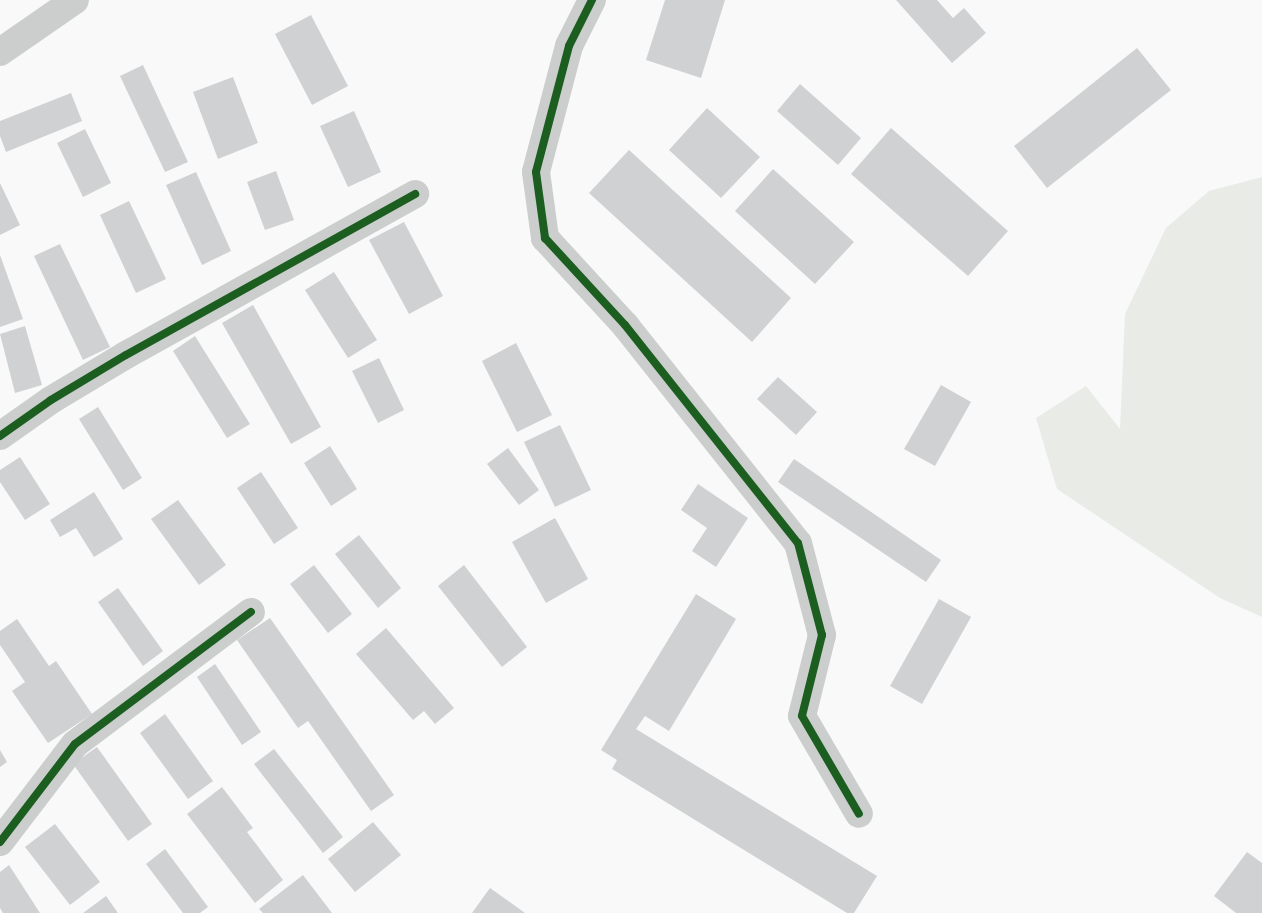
<!DOCTYPE html>
<html>
<head>
<meta charset="utf-8">
<style>
	body { margin:0 }
	#map { position:relative; width:1262px; height:913px; overflow:hidden; background:#f9f9f9; font-family:Manrope,sans-serif }
	div>[style] { position:absolute }
	.green>* { inset:0; background:#e8ebe6 }
	.building>* { inset:0; background:#cfd1d2 }
	.minor>* { height:28px; margin:-14px; padding:0 14px; transform-origin:14px; border-radius:14px; background:#cccece }
	.cycleway>* { height:8px; margin:-4px; padding:0 4px; transform-origin:4px; border-radius:4px; background:#1b5e20 }
	span { translate:-50% -50%; white-space:nowrap; text-align:center; line-height:1.15; -webkit-text-stroke:5px #fff; paint-order:stroke }
</style>
</head>
<body>
<div id="map">
	<div class="green">
		<i style="clip-path:polygon(1262px 177px,1262px 617px,1220px 598px,1057px 489px,1036px 418px,1086px 386px,1120px 429px,1125px 314px,1166px 228px,1209px 191px)"></i>
	</div>
	<div class="building">
		<i style="clip-path:polygon(665px 0,725px 0,701px 78px,646px 60px)"></i>
		<i style="clip-path:polygon(896px 0,937px 0,953px 18px,964px 8px,986px 33px,952px 63px)"></i>
		<i style="clip-path:polygon(311px 15px,348px 86px,312px 105px,275px 34px)"></i>
		<i style="clip-path:polygon(1137px 48px,1171px 90px,1047px 188px,1014px 146px)"></i>
		<i style="clip-path:polygon(143px 65px,188px 162px,165px 172px,120px 76px)"></i>
		<i style="clip-path:polygon(233px 77px,258px 143px,218px 159px,193px 92px)"></i>
		<i style="clip-path:polygon(800px 84px,861px 138px,838px 165px,777px 111px)"></i>
		<i style="clip-path:polygon(71px 93px,82px 121px,6px 152px,0 136px,0 121px)"></i>
		<i style="clip-path:polygon(707px 108px,760px 157px,721px 198px,669px 150px)"></i>
		<i style="clip-path:polygon(354px 111px,381px 172px,348px 187px,320px 126px)"></i>
		<i style="clip-path:polygon(891px 128px,1008px 231px,968px 276px,851px 174px)"></i>
		<i style="clip-path:polygon(85px 129px,111px 183px,83px 197px,57px 143px)"></i>
		<i style="clip-path:polygon(629px 150px,791px 298px,752px 342px,589px 193px)"></i>
		<i style="clip-path:polygon(773px 169px,854px 242px,815px 284px,735px 211px)"></i>
		<i style="clip-path:polygon(276px 171px,294px 220px,265px 230px,247px 182px)"></i>
		<i style="clip-path:polygon(196px 172px,231px 251px,202px 265px,166px 185px)"></i>
		<i style="clip-path:polygon(0 183px,20px 225px,0 235px)"></i>
		<i style="clip-path:polygon(129px 201px,166px 279px,136px 293px,100px 215px)"></i>
		<i style="clip-path:polygon(404px 222px,443px 296px,409px 314px,369px 240px)"></i>
		<i style="clip-path:polygon(60px 244px,110px 347px,83px 360px,34px 256px)"></i>
		<i style="clip-path:polygon(0 255px,23px 319px,0 327px)"></i>
		<i style="clip-path:polygon(334px 272px,377px 340px,348px 358px,305px 290px)"></i>
		<i style="clip-path:polygon(253px 305px,321px 427px,291px 444px,222px 323px)"></i>
		<i style="clip-path:polygon(25px 326px,42px 385px,15px 393px,0 334px)"></i>
		<i style="clip-path:polygon(195px 336px,250px 424px,227px 438px,173px 351px)"></i>
		<i style="clip-path:polygon(516px 343px,552px 415px,517px 432px,482px 361px)"></i>
		<i style="clip-path:polygon(379px 358px,404px 410px,378px 423px,352px 371px)"></i>
		<i style="clip-path:polygon(778px 377px,817px 412px,796px 435px,757px 399px)"></i>
		<i style="clip-path:polygon(941px 385px,971px 402px,935px 466px,904px 449px)"></i>
		<i style="clip-path:polygon(98px 407px,142px 478px,123px 490px,79px 419px)"></i>
		<i style="clip-path:polygon(560px 425px,591px 490px,555px 507px,524px 442px)"></i>
		<i style="clip-path:polygon(330px 446px,357px 489px,331px 506px,304px 463px)"></i>
		<i style="clip-path:polygon(508px 448px,539px 490px,519px 505px,487px 464px)"></i>
		<i style="clip-path:polygon(20px 457px,50px 504px,25px 520px,0 482px,0 470px)"></i>
		<i style="clip-path:polygon(794px 459px,941px 560px,926px 582px,778px 482px)"></i>
		<i style="clip-path:polygon(261px 472px,298px 528px,274px 544px,237px 488px)"></i>
		<i style="clip-path:polygon(698px 484px,748px 518px,716px 567px,692px 551px,707px 528px,681px 510px)"></i>
		<i style="clip-path:polygon(94px 492px,123px 539px,94px 557px,76px 528px,60px 537px,50px 520px)"></i>
		<i style="clip-path:polygon(178px 500px,226px 565px,199px 585px,151px 519px)"></i>
		<i style="clip-path:polygon(555px 518px,588px 579px,546px 603px,512px 542px)"></i>
		<i style="clip-path:polygon(359px 535px,401px 588px,378px 608px,335px 554px)"></i>
		<i style="clip-path:polygon(314px 565px,352px 614px,328px 633px,290px 584px)"></i>
		<i style="clip-path:polygon(464px 565px,527px 647px,502px 667px,438px 586px)"></i>
		<i style="clip-path:polygon(118px 588px,163px 651px,143px 666px,98px 602px)"></i>
		<i style="clip-path:polygon(696px 594px,736px 619px,669px 731px,645px 716px,636px 729px,877px 876px,854px 913px,847px 913px,612px 769px,617px 760px,601px 750px)"></i>
		<i style="clip-path:polygon(939px 599px,971px 617px,922px 704px,890px 686px)"></i>
		<i style="clip-path:polygon(270px 618px,394px 795px,371px 811px,308px 721px,298px 728px,237px 640px)"></i>
		<i style="clip-path:polygon(17px 619px,49px 666px,56px 661px,92px 714px,48px 743px,12px 691px,25px 682px,0 645px,0 631px)"></i>
		<i style="clip-path:polygon(386px 628px,454px 708px,435px 724px,424px 711px,413px 720px,356px 654px)"></i>
		<i style="clip-path:polygon(215px 664px,261px 732px,242px 745px,197px 677px)"></i>
		<i style="clip-path:polygon(165px 714px,213px 781px,188px 799px,140px 733px)"></i>
		<i style="clip-path:polygon(97px 747px,152px 824px,128px 841px,73px 764px)"></i>
		<i style="clip-path:polygon(274px 749px,343px 837px,323px 853px,254px 764px)"></i>
		<i style="clip-path:polygon(0 750px,7px 762px,0 767px)"></i>
		<i style="clip-path:polygon(222px 787px,253px 828px,247px 832px,283px 880px,255px 903px,187px 814px)"></i>
		<i style="clip-path:polygon(373px 822px,401px 855px,355px 892px,328px 859px)"></i>
		<i style="clip-path:polygon(55px 824px,100px 882px,70px 905px,25px 847px)"></i>
		<i style="clip-path:polygon(165px 849px,208px 907px,200px 913px,183px 913px,146px 864px)"></i>
		<i style="clip-path:polygon(1247px 852px,1262px 863px,1262px 913px,1236px 913px,1214px 896px)"></i>
		<i style="clip-path:polygon(9px 865px,40px 913px,3px 913px,0 908px,0 872px)"></i>
		<i style="clip-path:polygon(303px 875px,332px 913px,263px 913px,259px 909px)"></i>
		<i style="clip-path:polygon(490px 888px,525px 913px,472px 913px)"></i>
		<i style="clip-path:polygon(106px 896px,118px 913px,83px 913px)"></i>
	</div>
	<div class="minor">
		<i style="left:592px;top:0;width:51px;rotate:116.6deg"></i>
		<i style="left:569px;top:46px;width:130px;rotate:104.7deg"></i>
		<i style="left:536px;top:172px;width:67px;rotate:82.2deg"></i>
		<i style="left:545px;top:238px;width:118px;rotate:47.4deg"></i>
		<i style="left:625px;top:325px;width:278px;rotate:51.6deg"></i>
		<i style="left:798px;top:543px;width:95px;rotate:75.4deg"></i>
		<i style="left:822px;top:635px;width:83px;rotate:103.9deg"></i>
		<i style="left:802px;top:716px;width:113px;rotate:59.8deg"></i>
		<i style="left:0;top:52px;width:91px;rotate:-34.7deg"></i>
		<i style="left:0;top:436px;width:62px;rotate:-35.2deg"></i>
		<i style="left:51px;top:400px;width:87px;rotate:-31deg"></i>
		<i style="left:126px;top:355px;width:331px;rotate:-29.1deg"></i>
		<i style="left:0;top:842px;width:123px;rotate:-52.6deg"></i>
		<i style="left:75px;top:744px;width:220px;rotate:-36.9deg"></i>
	</div>
	<div class="cycleway">
		<i style="left:592px;top:0;width:51px;rotate:116.6deg"></i>
		<i style="left:569px;top:46px;width:130px;rotate:104.7deg"></i>
		<i style="left:536px;top:172px;width:67px;rotate:82.2deg"></i>
		<i style="left:545px;top:238px;width:118px;rotate:47.4deg"></i>
		<i style="left:625px;top:325px;width:278px;rotate:51.6deg"></i>
		<i style="left:798px;top:543px;width:95px;rotate:75.4deg"></i>
		<i style="left:822px;top:635px;width:83px;rotate:103.9deg"></i>
		<i style="left:802px;top:716px;width:113px;rotate:59.8deg"></i>
		<i style="left:0;top:436px;width:62px;rotate:-35.2deg"></i>
		<i style="left:51px;top:400px;width:87px;rotate:-31deg"></i>
		<i style="left:126px;top:355px;width:331px;rotate:-29.1deg"></i>
		<i style="left:0;top:842px;width:123px;rotate:-52.6deg"></i>
		<i style="left:75px;top:744px;width:220px;rotate:-36.9deg"></i>
	</div>
</div>
</body>
</html>
